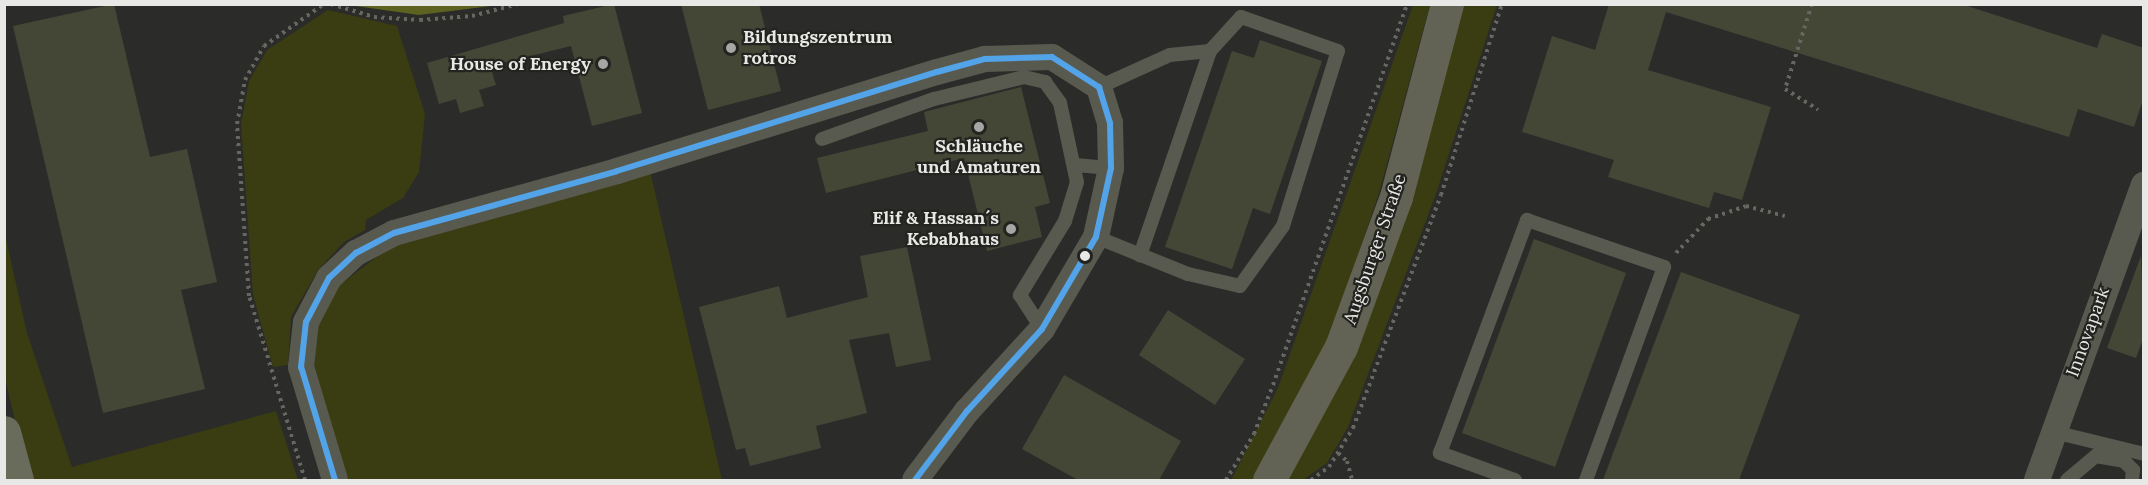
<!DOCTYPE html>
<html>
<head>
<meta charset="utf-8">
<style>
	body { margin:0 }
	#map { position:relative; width:2148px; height:485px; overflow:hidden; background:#2b2c2a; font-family:Lora,serif }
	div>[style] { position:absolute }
	.green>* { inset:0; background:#3a3c11 }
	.forest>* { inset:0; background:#5e6220 }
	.building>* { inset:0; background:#454736 }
	.path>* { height:4px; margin-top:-2px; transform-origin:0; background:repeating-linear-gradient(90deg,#666760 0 3px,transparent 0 7.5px) }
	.service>* { height:14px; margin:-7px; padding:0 7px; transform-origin:7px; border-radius:7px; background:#595a4f }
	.minor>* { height:26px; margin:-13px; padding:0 13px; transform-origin:13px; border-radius:13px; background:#595a4f }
	.secondary>* { height:33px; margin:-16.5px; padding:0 16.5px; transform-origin:16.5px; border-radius:16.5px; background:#626355 }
	.primary>* { height:33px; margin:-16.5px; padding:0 16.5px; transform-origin:16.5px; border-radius:16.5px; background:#696b5b }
	.bus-1>* { height:6px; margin:-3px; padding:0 3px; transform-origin:3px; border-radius:3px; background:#53a3e8 }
	.dots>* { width:16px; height:16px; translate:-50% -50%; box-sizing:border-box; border:3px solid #23231f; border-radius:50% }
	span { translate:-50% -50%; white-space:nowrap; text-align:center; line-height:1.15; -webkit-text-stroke:4.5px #23231f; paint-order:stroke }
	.poi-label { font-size:18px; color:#e8e8e6; font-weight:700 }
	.left { translate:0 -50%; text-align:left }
	.right { translate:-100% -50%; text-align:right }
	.street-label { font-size:18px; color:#e8e8e6 }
	.frame { position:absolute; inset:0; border:6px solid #e8e8e6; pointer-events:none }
</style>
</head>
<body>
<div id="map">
	<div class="green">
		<i style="clip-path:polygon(1413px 5px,1430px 5px,1379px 193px,1329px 341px,1281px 440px,1252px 480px,1231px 480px,1278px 388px)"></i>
		<i style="clip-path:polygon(1459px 5px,1497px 5px,1436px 194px,1348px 427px,1327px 463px,1303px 480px,1284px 480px)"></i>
		<i style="clip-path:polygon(328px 10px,397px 26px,425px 114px,419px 172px,403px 198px,366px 220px,365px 230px,344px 242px,318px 270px,291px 317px,288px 365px,273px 367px,253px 295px,241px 124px,249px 81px,267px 50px)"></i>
		<i style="clip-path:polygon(650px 171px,722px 480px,349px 480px,332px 440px,314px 363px,318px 324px,337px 287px,395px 243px)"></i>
		<i style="clip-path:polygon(4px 230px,27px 333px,72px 467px,276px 411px,298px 480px,29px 480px,5px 378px)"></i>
	</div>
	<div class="forest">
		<i style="clip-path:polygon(349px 5px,349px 4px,499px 5px,419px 15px)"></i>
	</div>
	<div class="building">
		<i style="clip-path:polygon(114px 4px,150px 157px,187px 149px,217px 282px,181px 290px,205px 389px,103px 413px,13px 26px)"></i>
		<i style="clip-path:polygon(614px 4px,642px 113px,592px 126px,571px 46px,490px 66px,496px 85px,479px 90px,484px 106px,460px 113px,456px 99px,439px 104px,427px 63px,564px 23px,563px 16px)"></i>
		<i style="clip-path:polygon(681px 4px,759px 4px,781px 91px,708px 110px)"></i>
		<i style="clip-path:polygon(1609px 4px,1961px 4px,2097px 48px,2102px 34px,2144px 48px,2144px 96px,2134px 127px,2078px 109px,2069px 137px,1666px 12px,1648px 70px,1771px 107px,1742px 200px,1714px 192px,1709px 208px,1608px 177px,1614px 160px,1522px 132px,1552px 36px,1595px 50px)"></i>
		<i style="clip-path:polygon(1260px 40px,1322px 61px,1270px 214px,1253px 208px,1232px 269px,1165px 247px,1232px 51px,1254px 58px)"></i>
		<i style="clip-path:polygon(1021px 87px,1050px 203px,1035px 207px,1042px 237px,987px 251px,964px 158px,826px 193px,817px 158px,928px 131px,924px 112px)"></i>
		<i style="clip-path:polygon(1534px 239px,1626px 273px,1555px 467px,1462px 433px)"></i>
		<i style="clip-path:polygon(907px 247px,931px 360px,896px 367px,889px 333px,849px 340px,867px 413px,816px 426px,821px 448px,750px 466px,745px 448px,736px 450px,699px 307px,779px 286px,787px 318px,868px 297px,860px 256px)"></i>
		<i style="clip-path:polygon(2141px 256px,2144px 336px,2136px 358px,2107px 348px)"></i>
		<i style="clip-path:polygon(1681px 272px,1800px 315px,1739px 480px,1603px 480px)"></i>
		<i style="clip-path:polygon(1168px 310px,1245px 359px,1215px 405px,1139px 355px)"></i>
		<i style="clip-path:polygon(1064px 375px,1181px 441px,1159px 480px,1078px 480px,1022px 449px)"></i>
	</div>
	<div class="path">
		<i style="left:331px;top:4px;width:45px;rotate:16.8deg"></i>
		<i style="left:374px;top:17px;width:46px;rotate:3.7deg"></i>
		<i style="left:420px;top:20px;width:52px;rotate:-4.4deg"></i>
		<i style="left:472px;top:16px;width:48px;rotate:-14.6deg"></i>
		<i style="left:1812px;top:4px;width:89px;rotate:107.6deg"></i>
		<i style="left:1785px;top:89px;width:39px;rotate:32deg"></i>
		<i style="left:1676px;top:253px;width:47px;rotate:-46.7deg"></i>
		<i style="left:1708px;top:219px;width:40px;rotate:-18.9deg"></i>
		<i style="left:1746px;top:206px;width:40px;rotate:14.4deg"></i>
		<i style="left:1338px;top:453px;width:12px;rotate:42deg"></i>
		<i style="left:1347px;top:461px;width:20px;rotate:75deg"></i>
		<i style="left:305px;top:480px;width:192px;rotate:-106.9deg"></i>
		<i style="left:249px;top:296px;width:172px;rotate:-94deg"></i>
		<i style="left:237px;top:124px;width:45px;rotate:-79.7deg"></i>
		<i style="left:245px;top:80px;width:39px;rotate:-61deg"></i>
		<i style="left:264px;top:46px;width:73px;rotate:-35deg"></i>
		<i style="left:1226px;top:480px;width:54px;rotate:-58.7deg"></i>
		<i style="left:1254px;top:434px;width:53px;rotate:-68.8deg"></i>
		<i style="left:1273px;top:385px;width:404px;rotate:-70.6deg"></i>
		<i style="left:1311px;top:480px;width:22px;rotate:-36deg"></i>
		<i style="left:1329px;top:467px;width:46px;rotate:-58.4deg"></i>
		<i style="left:1353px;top:428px;width:249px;rotate:-69.3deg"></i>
		<i style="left:1441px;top:195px;width:201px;rotate:-72.3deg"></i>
	</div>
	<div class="service">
		<i style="left:1099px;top:87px;width:78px;rotate:-24.3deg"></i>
		<i style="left:1170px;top:55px;width:40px;rotate:-5.7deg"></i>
		<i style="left:822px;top:139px;width:119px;rotate:-19.7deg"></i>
		<i style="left:934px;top:99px;width:93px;rotate:-13.7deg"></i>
		<i style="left:1024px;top:77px;width:22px;rotate:13deg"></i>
		<i style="left:1045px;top:82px;width:26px;rotate:54deg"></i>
		<i style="left:1060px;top:103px;width:81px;rotate:77.9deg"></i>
		<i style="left:1077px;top:182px;width:41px;rotate:107.1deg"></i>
		<i style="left:1065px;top:221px;width:87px;rotate:121.3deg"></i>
		<i style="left:1020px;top:295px;width:40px;rotate:57.1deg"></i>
		<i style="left:1075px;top:165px;width:36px;rotate:5deg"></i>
		<i style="left:1096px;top:237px;width:99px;rotate:21.9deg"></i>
		<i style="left:1188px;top:274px;width:53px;rotate:13deg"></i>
		<i style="left:1240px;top:286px;width:74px;rotate:-54.4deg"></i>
		<i style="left:1283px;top:226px;width:183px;rotate:-72.6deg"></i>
		<i style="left:1338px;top:51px;width:103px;rotate:-160.7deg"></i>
		<i style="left:1241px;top:17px;width:46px;rotate:132.4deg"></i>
		<i style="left:1210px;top:51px;width:216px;rotate:108.9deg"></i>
		<i style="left:2054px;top:432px;width:93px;rotate:13.7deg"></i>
		<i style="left:1515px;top:480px;width:80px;rotate:-160.2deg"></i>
		<i style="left:1440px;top:453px;width:249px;rotate:-69.5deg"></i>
		<i style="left:1527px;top:220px;width:145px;rotate:18.9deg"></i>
		<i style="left:1664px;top:267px;width:227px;rotate:110.1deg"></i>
		<i style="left:2067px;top:480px;width:38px;rotate:-40deg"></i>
		<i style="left:2096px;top:456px;width:28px;rotate:10deg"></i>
		<i style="left:2124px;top:461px;width:13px;rotate:45deg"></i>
		<i style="left:2133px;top:470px;width:10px;rotate:96deg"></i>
	</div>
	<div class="minor">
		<i style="left:335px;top:480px;width:118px;rotate:-106.7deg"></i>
		<i style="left:301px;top:367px;width:45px;rotate:-83.7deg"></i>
		<i style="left:306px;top:322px;width:50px;rotate:-62.4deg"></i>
		<i style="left:329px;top:278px;width:37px;rotate:-43deg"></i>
		<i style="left:356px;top:253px;width:43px;rotate:-27.8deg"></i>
		<i style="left:394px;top:233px;width:231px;rotate:-15.5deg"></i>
		<i style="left:617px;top:171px;width:335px;rotate:-17.2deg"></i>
		<i style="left:937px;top:72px;width:50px;rotate:-15.2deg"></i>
		<i style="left:985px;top:59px;width:67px;rotate:-1.7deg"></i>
		<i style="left:1052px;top:57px;width:56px;rotate:32.6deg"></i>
		<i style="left:1099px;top:87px;width:38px;rotate:73deg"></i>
		<i style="left:1110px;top:123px;width:45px;rotate:88.7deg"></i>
		<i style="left:1111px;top:168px;width:71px;rotate:102.3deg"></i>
		<i style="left:1096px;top:237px;width:107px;rotate:120.4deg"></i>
		<i style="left:1042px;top:329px;width:111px;rotate:132.4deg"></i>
		<i style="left:967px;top:411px;width:86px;rotate:127deg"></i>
		<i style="left:2037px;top:480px;width:314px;rotate:-70.1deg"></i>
	</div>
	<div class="secondary">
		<i style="left:1269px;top:480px;width:151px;rotate:-61.6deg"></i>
		<i style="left:1341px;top:347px;width:160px;rotate:-69.9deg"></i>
		<i style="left:1396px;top:197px;width:200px;rotate:-75.2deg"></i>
	</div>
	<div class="primary">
		<i style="left:4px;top:432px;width:50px;rotate:74.8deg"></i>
	</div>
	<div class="bus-1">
		<i style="left:335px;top:480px;width:118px;rotate:-106.7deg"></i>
		<i style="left:301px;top:367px;width:45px;rotate:-83.7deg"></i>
		<i style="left:306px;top:322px;width:50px;rotate:-62.4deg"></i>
		<i style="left:329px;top:278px;width:37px;rotate:-43deg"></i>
		<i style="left:356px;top:253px;width:43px;rotate:-27.8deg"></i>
		<i style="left:394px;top:233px;width:231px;rotate:-15.5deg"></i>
		<i style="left:617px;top:171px;width:335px;rotate:-17.2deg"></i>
		<i style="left:937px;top:72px;width:50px;rotate:-15.2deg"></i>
		<i style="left:985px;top:59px;width:67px;rotate:-1.7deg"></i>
		<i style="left:1052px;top:57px;width:56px;rotate:32.6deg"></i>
		<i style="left:1099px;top:87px;width:38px;rotate:73deg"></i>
		<i style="left:1110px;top:123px;width:45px;rotate:88.7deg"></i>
		<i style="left:1111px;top:168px;width:71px;rotate:102.3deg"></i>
		<i style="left:1096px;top:237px;width:107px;rotate:120.4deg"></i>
		<i style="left:1042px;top:329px;width:111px;rotate:132.4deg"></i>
		<i style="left:967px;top:411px;width:86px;rotate:127deg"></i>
	</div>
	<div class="dots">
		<i style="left:731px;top:48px;background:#a6a6a4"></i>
		<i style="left:603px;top:64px;background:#a6a6a4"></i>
		<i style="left:979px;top:127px;background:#a6a6a4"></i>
		<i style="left:1011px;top:229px;background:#a6a6a4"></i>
		<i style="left:1085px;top:256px;background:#e8e8e6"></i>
	</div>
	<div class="poi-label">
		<span class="left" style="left:743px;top:48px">Bildungszentrum<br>rotros</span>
		<span class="right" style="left:591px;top:64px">House of Energy</span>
		<span style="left:979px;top:157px">Schläuche<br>und Amaturen</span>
		<span class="right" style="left:999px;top:229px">Elif &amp; Hassan´s<br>Kebabhaus</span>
	</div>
	<div class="street-label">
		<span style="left:1375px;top:249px;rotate:-71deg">Augsburger Straße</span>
		<span style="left:2088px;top:332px;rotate:-70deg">Innovapark</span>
	</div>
	<div class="frame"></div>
</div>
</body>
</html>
